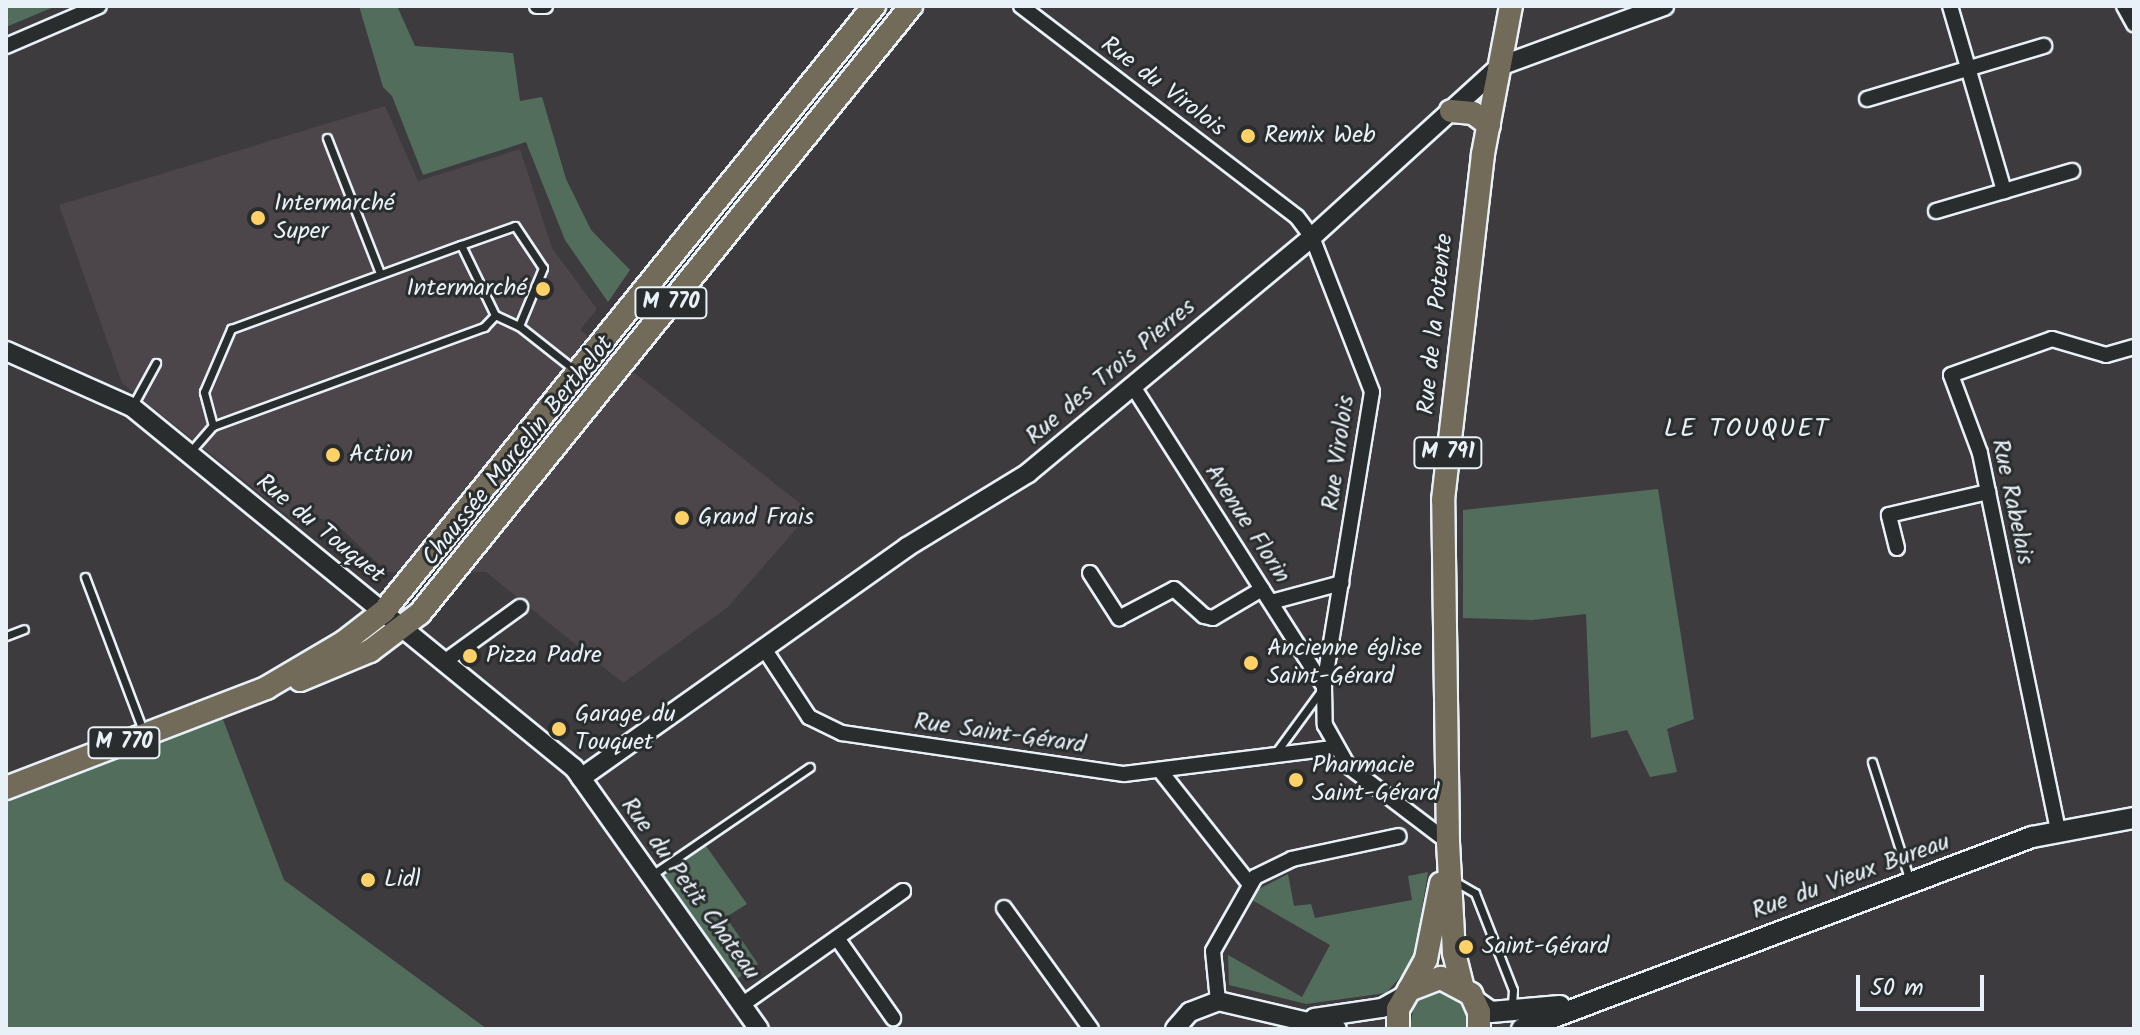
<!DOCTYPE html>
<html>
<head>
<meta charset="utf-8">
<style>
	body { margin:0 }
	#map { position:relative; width:2140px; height:1035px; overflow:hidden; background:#3e3b3e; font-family:Kalam,sans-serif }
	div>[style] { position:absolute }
	.built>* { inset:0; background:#4c454a }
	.green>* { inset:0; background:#536d5d }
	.roads { filter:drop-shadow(2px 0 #e8f1f8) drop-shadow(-2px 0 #e8f1f8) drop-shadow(0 2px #e8f1f8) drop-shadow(0 -2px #e8f1f8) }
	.service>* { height:7px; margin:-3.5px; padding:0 3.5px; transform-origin:3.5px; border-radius:3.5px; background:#2a2d2e }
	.minor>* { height:14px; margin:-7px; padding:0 7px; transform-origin:7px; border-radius:7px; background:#2a2d2e }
	.tertiary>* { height:18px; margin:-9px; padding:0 9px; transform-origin:9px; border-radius:9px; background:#2a2d2e }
	.secondary>* { height:20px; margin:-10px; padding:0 10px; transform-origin:10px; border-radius:10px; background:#2a2d2e }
	.primary>* { height:22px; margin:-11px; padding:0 11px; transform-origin:11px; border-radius:11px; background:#726b5a }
	.dots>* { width:22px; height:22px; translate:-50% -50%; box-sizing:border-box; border:4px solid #2a2d2e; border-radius:50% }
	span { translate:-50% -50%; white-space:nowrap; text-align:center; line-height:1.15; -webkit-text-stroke:6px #2a2d2e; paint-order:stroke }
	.shield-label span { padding:2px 6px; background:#2a2d2e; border:2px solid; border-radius:6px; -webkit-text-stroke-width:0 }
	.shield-label { font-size:22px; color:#e8f1f8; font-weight:700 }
	.street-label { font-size:24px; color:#e8f1f8 }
	.poi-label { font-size:24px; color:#e8f1f8 }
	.left { translate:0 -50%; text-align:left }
	.right { translate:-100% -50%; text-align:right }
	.neighbourhood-label { font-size:26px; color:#e8f1f8; letter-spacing:2px }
	.frame { position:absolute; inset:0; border:8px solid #e8f1f8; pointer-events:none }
	.scale { position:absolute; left:1856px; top:975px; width:128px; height:36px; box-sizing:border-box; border:4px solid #e8f1f8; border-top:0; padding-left:10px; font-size:24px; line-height:28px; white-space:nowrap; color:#e8f1f8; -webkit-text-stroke:6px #2a2d2e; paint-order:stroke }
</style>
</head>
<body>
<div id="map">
	<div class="built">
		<i style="clip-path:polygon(385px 106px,418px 181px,520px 149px,552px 248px,597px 309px,580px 330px,811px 512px,728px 607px,623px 683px,486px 572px,387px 572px,334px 522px,313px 517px,298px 524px,122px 383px,59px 205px)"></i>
	</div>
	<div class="green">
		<i style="clip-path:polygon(6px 6px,56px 6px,6px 27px)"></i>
		<i style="clip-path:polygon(359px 6px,397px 6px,415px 46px,513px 53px,520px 101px,542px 97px,566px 179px,591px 230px,630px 270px,608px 302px,565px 240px,526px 142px,423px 175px,392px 96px,383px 87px)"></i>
		<i style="clip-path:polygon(1658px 489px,1694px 719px,1667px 729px,1677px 772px,1650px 777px,1627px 730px,1591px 738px,1586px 614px,1532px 620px,1463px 618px,1463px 510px)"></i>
		<i style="clip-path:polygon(222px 717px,284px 880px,487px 1029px,6px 1029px,6px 795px)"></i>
		<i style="clip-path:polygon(706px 846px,747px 904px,726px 917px,758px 964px,737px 979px,663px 874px)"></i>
		<i style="clip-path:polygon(1428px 872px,1413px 963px,1386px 993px,1306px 1004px,1229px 985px,1228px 955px,1302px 997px,1330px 945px,1252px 900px,1259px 889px,1288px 874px,1294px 906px,1311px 904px,1315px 918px,1412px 900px,1408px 876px)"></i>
		<i style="clip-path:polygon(1432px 990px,1459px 997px,1466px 1006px,1467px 1029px,1410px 1029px,1414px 1003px)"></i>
	</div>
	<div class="roads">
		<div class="service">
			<i style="left:327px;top:138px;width:145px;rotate:68.6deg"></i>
			<i style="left:461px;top:245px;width:57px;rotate:-19.4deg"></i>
			<i style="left:515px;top:226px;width:50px;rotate:56.3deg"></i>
			<i style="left:543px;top:268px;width:63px;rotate:112.5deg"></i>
			<i style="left:133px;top:405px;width:48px;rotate:-61.3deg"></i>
			<i style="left:213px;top:426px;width:289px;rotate:-20.1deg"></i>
			<i style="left:484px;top:327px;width:16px;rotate:-47deg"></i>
			<i style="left:190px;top:452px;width:35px;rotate:-49deg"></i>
			<i style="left:213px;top:426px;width:35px;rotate:-105deg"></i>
			<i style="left:204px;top:392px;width:69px;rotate:-66.8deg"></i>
			<i style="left:231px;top:329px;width:245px;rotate:-20.1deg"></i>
			<i style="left:461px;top:245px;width:78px;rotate:64.1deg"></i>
			<i style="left:495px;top:315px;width:26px;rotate:25deg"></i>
			<i style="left:519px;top:326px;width:73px;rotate:38.3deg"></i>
			<i style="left:85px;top:577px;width:167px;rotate:69.3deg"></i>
			<i style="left:6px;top:636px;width:19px;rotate:-21deg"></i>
			<i style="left:1274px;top:755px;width:83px;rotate:-53.8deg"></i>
			<i style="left:1872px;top:762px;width:125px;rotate:72.3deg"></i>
			<i style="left:652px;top:875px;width:191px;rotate:-34.4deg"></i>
			<i style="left:1456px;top:882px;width:22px;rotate:30deg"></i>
			<i style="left:1475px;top:893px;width:104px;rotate:68.6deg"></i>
			<i style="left:1513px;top:990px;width:16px;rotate:94deg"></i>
		</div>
		<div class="minor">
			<i style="left:537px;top:6px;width:8px"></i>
			<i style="left:1021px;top:6px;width:347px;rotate:37.4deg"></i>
			<i style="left:1297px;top:217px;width:25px;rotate:53deg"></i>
			<i style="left:1312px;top:237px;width:166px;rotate:68.8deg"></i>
			<i style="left:1372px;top:392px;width:298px;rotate:99.3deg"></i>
			<i style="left:1324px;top:686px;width:39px;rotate:89deg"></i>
			<i style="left:1325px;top:725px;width:47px;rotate:60.7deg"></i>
			<i style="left:1348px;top:766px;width:126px;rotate:37.2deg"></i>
			<i style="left:1950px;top:6px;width:193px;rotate:73.7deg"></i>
			<i style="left:2124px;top:6px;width:21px;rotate:61deg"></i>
			<i style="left:6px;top:46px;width:101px;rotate:-23.3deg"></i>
			<i style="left:1867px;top:99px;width:185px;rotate:-16.7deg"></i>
			<i style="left:1936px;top:211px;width:142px;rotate:-16.4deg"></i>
			<i style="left:1132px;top:385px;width:357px;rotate:57.5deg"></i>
			<i style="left:1897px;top:548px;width:34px;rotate:-104deg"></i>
			<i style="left:1889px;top:515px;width:102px;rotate:-13.1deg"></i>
			<i style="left:1090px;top:573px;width:54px;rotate:57.2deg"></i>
			<i style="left:1119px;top:618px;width:62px;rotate:-27.8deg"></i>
			<i style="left:1174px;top:589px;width:40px;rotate:42deg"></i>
			<i style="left:1204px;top:616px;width:9px;rotate:13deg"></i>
			<i style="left:1213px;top:618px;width:57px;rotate:-30.6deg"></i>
			<i style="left:1271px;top:602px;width:73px;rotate:-15deg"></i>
			<i style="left:763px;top:647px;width:84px;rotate:56.7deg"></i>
			<i style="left:809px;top:717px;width:37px;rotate:26deg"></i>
			<i style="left:842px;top:733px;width:285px;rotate:8.3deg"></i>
			<i style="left:1124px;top:774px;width:212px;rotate:-7.1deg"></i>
			<i style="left:444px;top:662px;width:94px;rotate:-35.9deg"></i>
			<i style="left:1162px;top:773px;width:140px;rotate:51.7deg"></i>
			<i style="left:2058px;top:830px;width:385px;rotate:-101.7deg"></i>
			<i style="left:1980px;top:453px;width:83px;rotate:-110.4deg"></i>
			<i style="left:1951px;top:375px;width:107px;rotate:-19.6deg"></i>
			<i style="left:2052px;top:339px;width:56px;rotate:16.5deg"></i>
			<i style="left:2106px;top:355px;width:29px;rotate:-16deg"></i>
			<i style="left:1004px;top:908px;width:149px;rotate:54.3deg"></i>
			<i style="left:837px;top:938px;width:98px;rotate:55deg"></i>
			<i style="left:1218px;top:1001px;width:50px;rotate:-95.7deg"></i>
			<i style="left:1213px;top:951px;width:85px;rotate:-60.4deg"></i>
			<i style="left:1255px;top:877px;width:41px;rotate:-25.9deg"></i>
			<i style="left:1292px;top:859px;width:109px;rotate:-12.1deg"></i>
			<i style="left:743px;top:1004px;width:196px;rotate:-35.2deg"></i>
		</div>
		<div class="tertiary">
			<i style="left:6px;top:351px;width:138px;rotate:24deg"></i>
			<i style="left:132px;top:407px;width:571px;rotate:39.24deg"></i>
			<i style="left:574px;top:768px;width:320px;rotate:54.7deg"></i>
			<i style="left:581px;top:778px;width:400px;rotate:-35.3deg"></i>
			<i style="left:907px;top:547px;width:142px;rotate:-31.4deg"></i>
			<i style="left:1028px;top:473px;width:369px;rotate:-39.7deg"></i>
			<i style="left:1312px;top:237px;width:254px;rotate:-42.3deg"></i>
			<i style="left:1500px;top:66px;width:175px;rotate:-20.1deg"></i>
			<i style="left:1314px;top:1018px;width:69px;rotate:-8.4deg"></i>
			<i style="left:1382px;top:1008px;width:26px;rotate:-29deg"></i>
			<i style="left:1175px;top:1029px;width:23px;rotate:-49deg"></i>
			<i style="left:1190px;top:1012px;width:30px;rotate:-21deg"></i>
			<i style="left:1218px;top:1001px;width:122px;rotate:13.2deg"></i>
		</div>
		<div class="secondary">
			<i style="left:1475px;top:1001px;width:19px;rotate:35deg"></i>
			<i style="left:1491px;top:1012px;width:69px;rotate:-5deg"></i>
			<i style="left:1522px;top:1029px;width:545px;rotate:-20.63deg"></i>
			<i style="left:2032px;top:837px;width:104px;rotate:-10.6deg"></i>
		</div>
		<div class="primary">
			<i style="left:1451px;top:111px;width:22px;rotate:5deg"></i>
			<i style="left:1473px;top:113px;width:20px;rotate:37deg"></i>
			<i style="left:300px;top:680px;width:76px;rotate:-22.5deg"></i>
			<i style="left:370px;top:651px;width:63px;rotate:-37.2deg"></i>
			<i style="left:420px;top:613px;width:781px;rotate:-51.03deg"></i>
			<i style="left:6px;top:788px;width:279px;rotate:-21deg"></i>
			<i style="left:266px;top:688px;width:91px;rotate:-30.5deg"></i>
			<i style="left:344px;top:642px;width:51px;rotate:-37.8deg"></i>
			<i style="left:384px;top:611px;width:779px;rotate:-51deg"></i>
			<i style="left:1462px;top:985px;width:33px;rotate:-104deg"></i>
			<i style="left:1454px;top:953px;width:111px;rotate:-93.1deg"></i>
			<i style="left:1448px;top:842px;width:342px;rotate:-90.8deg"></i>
			<i style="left:1443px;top:500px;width:348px;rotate:-83.4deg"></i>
			<i style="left:1483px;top:154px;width:151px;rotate:-79.3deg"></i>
			<i style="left:1409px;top:990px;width:35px;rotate:-61deg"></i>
			<i style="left:1426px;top:959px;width:77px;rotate:-78.8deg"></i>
			<i style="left:1398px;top:1029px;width:20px;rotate:-90deg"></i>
			<i style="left:1398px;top:1009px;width:22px;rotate:-60deg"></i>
			<i style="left:1409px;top:990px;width:34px;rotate:-21deg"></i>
			<i style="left:1441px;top:978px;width:34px;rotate:28deg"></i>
			<i style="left:1471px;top:994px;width:20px;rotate:66deg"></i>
			<i style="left:1479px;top:1012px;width:17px;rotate:90deg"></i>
		</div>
	</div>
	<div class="dots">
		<i style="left:1248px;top:136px;background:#ffd166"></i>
		<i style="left:258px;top:218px;background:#ffd166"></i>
		<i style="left:543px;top:289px;background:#ffd166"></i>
		<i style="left:333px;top:455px;background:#ffd166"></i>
		<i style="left:682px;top:518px;background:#ffd166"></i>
		<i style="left:470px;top:656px;background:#ffd166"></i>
		<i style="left:1251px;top:663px;background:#ffd166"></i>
		<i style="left:559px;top:729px;background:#ffd166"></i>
		<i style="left:1296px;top:780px;background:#ffd166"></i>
		<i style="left:368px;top:880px;background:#ffd166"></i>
		<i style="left:1466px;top:947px;background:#ffd166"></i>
	</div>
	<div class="shield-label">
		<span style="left:671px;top:303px">M 770</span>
		<span style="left:1448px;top:453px">M 791</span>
		<span style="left:124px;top:743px">M 770</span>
	</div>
	<div class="street-label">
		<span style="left:1163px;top:87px;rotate:37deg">Rue du Virolois</span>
		<span style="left:1436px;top:324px;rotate:-84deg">Rue de la Potente</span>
		<span style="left:1111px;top:372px;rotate:-40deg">Rue des Trois Pierres</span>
		<span style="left:518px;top:451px;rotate:-51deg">Chaussée Marcelin Berthelot</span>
		<span style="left:1339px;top:453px;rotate:-82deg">Rue Virolois</span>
		<span style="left:2012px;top:502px;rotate:78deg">Rue Rabelais</span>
		<span style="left:1247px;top:524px;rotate:57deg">Avenue Florin</span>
		<span style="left:320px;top:529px;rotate:39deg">Rue du Touquet</span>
		<span style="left:1000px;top:734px;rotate:8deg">Rue Saint-Gérard</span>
		<span style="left:1851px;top:877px;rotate:-20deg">Rue du Vieux Bureau</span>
		<span style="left:690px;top:889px;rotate:54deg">Rue du Petit Chateau</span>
	</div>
	<div class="poi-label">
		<span class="left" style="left:1264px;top:136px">Remix Web</span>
		<span class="left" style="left:274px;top:218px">Intermarché<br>Super</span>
		<span class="right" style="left:527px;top:289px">Intermarché</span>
		<span class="left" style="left:349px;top:455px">Action</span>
		<span class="left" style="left:698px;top:518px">Grand Frais</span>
		<span class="left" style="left:1267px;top:663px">Ancienne église<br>Saint-Gérard</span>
		<span class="left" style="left:486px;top:656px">Pizza Padre</span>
		<span class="left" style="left:575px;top:729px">Garage du<br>Touquet</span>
		<span class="left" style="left:1312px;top:780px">Pharmacie<br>Saint-Gérard</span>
		<span class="left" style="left:384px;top:880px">Lidl</span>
		<span class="left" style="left:1482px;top:947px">Saint-Gérard</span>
	</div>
	<div class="neighbourhood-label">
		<span style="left:1747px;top:430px">LE TOUQUET</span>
	</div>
	<div class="frame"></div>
	<div class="scale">50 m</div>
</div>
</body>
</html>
